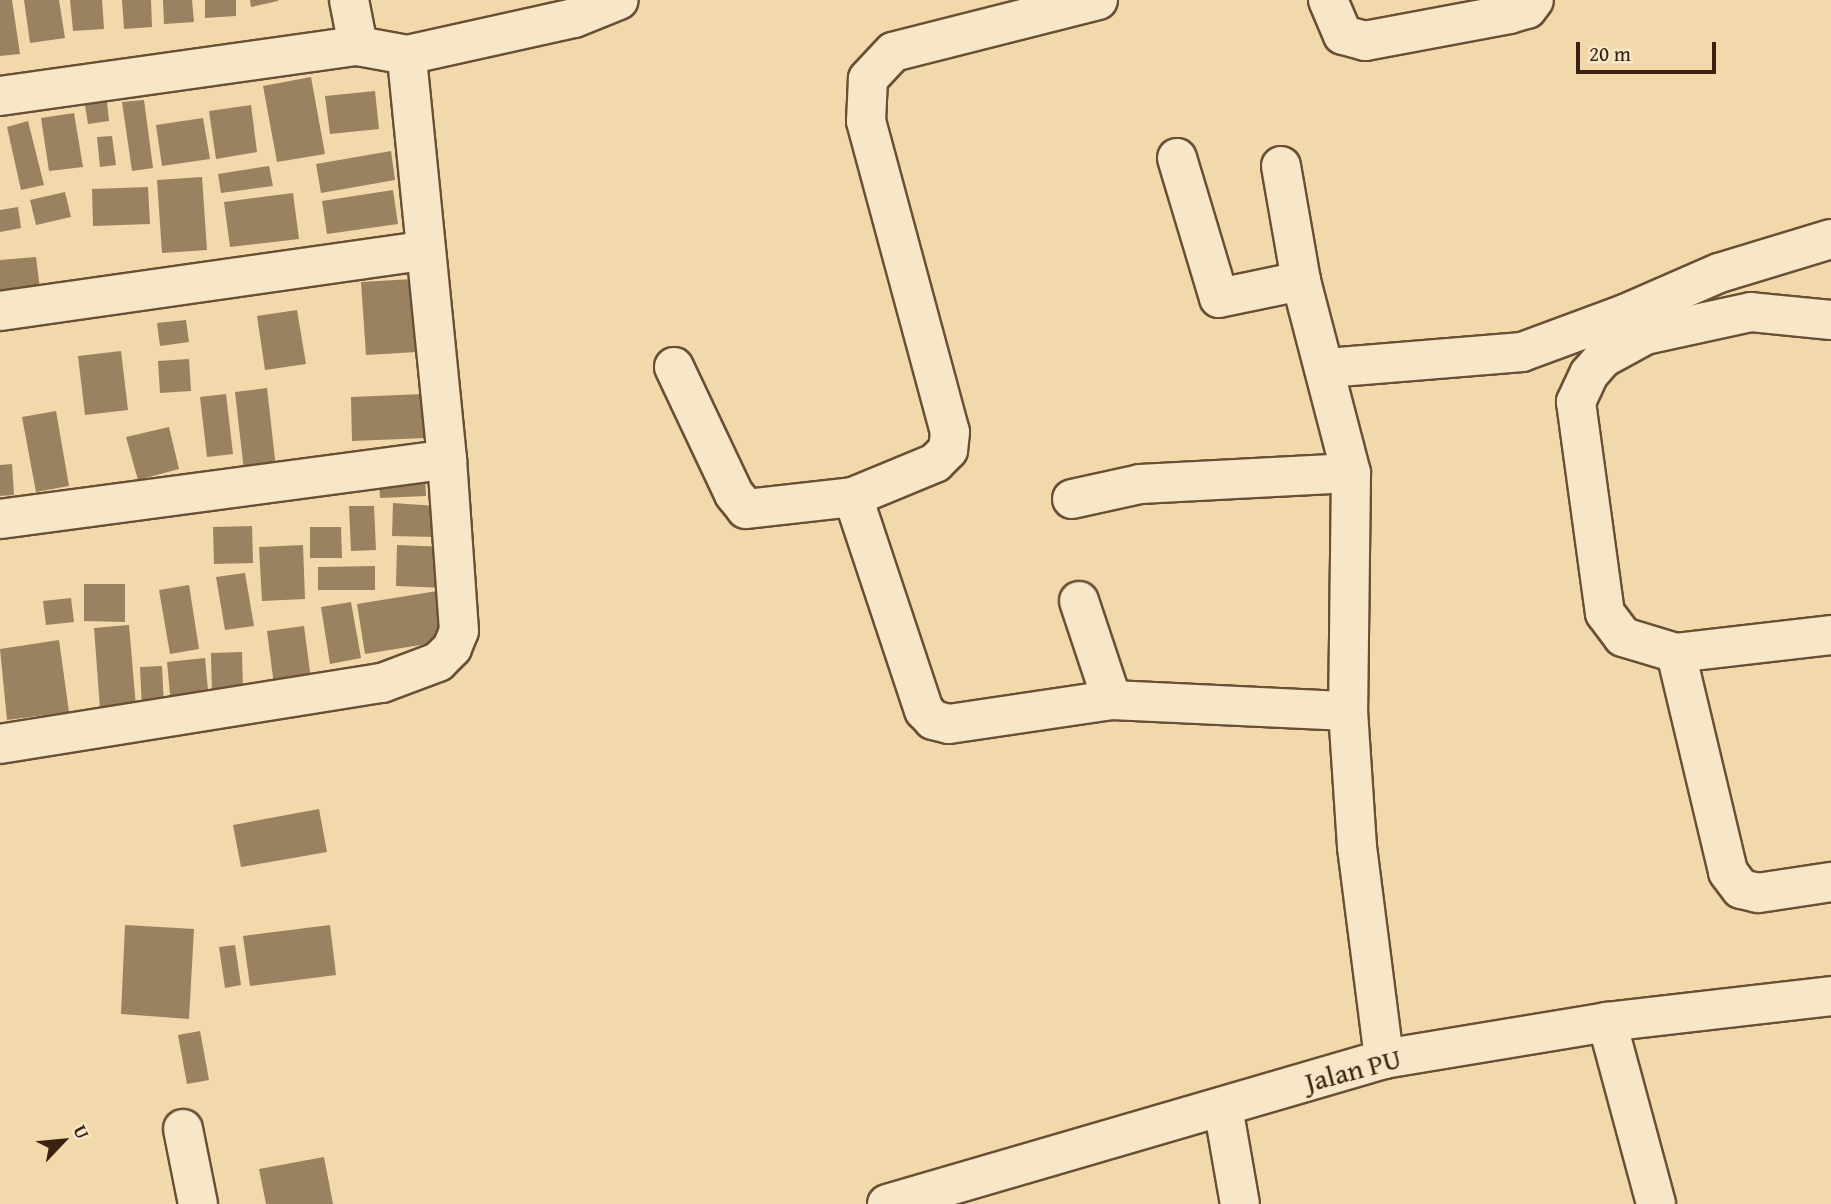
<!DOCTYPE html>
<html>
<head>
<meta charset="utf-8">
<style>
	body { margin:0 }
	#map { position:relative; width:1831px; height:1204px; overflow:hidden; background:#f2d9ab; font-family:"Gentium Book Plus",serif }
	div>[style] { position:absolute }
	.building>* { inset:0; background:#9a8160 }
	.roads { filter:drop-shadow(2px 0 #695035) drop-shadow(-2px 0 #695035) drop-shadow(0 2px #695035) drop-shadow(0 -2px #695035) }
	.minor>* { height:38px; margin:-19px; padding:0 19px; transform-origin:19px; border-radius:19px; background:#f7e6c8 }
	span { translate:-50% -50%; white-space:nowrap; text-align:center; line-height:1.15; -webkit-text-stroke:5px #f7e6c8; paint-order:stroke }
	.street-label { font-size:28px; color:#3b220e }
	.north { position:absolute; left:28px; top:1106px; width:70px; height:70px; -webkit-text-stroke:5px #f7e6c8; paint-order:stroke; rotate:64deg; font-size:19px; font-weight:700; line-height:28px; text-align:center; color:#3b220e }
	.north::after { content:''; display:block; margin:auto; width:24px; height:32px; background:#3b220e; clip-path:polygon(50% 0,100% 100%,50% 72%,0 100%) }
	.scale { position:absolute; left:1576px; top:42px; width:140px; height:32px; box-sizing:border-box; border:4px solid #3b220e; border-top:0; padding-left:9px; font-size:21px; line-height:24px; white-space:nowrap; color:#3b220e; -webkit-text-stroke:5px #f7e6c8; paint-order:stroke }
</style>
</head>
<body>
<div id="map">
	<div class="building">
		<i style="clip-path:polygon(0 0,12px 0,20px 54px,0 56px)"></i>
		<i style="clip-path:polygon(24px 0,59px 0,65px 38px,30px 43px)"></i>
		<i style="clip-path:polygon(70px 0,102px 0,104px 29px,73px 31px)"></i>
		<i style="clip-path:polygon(122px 0,151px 0,152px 27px,124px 29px)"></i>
		<i style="clip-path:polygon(163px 0,192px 0,194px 22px,164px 24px)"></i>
		<i style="clip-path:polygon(205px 0,236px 0,236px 16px,205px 18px)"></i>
		<i style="clip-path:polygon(250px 0,278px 0,278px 1px,251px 7px)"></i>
		<i style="clip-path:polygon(311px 77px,325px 154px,277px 162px,263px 86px)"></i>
		<i style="clip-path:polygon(375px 91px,379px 129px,330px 134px,325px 96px)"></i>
		<i style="clip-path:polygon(144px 100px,153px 168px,132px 171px,122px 102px)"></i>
		<i style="clip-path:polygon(107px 102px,109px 121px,88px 124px,85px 105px)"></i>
		<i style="clip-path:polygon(251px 105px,257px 152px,216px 159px,209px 111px)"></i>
		<i style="clip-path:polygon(74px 113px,83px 167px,49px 171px,41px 118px)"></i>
		<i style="clip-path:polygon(203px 118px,210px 159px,162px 166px,156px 125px)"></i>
		<i style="clip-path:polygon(28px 121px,44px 185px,21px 190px,7px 127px)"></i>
		<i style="clip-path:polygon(112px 136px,116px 165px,100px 167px,97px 137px)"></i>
		<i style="clip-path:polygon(391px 151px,395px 180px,321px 193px,316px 164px)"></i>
		<i style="clip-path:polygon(269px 166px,273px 186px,221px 193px,218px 174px)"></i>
		<i style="clip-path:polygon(202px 177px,207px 250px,162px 253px,157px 180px)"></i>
		<i style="clip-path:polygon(148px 187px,150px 224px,93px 226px,92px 189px)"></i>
		<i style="clip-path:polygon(393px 190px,398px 224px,327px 234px,322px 201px)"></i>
		<i style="clip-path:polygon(65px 192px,71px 217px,36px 225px,30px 200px)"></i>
		<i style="clip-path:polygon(293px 193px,299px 239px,230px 247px,224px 202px)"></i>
		<i style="clip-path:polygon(18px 207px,21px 228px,0 232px,0 210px)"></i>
		<i style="clip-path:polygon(36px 257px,40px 289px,0 293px,0 260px)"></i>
		<i style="clip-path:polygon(413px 279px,417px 352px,366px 355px,361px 282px)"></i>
		<i style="clip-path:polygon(297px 310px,306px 364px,265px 370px,257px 316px)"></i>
		<i style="clip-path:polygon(186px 320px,189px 342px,160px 346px,157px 323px)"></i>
		<i style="clip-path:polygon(121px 351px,128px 410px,85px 415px,78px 356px)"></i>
		<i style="clip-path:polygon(189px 359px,191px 391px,160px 393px,158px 361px)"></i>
		<i style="clip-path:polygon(267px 388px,276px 468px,244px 471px,235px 392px)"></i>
		<i style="clip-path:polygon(226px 394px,233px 454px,207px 457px,200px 397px)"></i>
		<i style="clip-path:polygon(424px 394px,426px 438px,352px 441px,351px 397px)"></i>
		<i style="clip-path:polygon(56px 411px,69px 486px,36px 492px,22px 417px)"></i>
		<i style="clip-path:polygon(169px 427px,179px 469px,138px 480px,126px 437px)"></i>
		<i style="clip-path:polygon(12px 464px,14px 495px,0 496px,0 465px)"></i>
		<i style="clip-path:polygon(425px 476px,426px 496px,380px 498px,379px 478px)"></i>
		<i style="clip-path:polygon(393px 503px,436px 506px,435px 537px,392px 536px)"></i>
		<i style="clip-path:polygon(349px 506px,374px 506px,376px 550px,351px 551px)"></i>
		<i style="clip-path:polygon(252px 526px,253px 563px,214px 564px,213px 527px)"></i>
		<i style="clip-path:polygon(310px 527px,341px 527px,342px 558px,310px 558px)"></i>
		<i style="clip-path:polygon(303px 545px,305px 599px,262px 601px,259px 547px)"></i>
		<i style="clip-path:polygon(397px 545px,446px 547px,445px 588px,396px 586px)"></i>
		<i style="clip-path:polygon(375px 566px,375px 590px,318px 590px,318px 567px)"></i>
		<i style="clip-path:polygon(245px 573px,254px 626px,225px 630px,216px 577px)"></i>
		<i style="clip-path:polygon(84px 584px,125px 584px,125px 622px,84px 621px)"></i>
		<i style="clip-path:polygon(189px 585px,199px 649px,170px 654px,159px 590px)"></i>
		<i style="clip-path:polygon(437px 591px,445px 641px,365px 654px,357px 604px)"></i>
		<i style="clip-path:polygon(71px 598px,74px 622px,46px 625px,43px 601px)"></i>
		<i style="clip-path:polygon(351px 602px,361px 658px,330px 664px,321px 607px)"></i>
		<i style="clip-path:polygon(129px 625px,136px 707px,100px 709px,94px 628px)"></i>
		<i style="clip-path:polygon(304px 626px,312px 687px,275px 693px,267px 631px)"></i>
		<i style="clip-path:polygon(59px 640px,69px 712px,7px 720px,0 649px)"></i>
		<i style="clip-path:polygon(242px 652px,243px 693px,212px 694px,211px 653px)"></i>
		<i style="clip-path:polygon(205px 658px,209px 701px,171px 704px,167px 662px)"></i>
		<i style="clip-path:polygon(162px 666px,164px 707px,142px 708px,140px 667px)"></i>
		<i style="clip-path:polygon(319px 809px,327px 852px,241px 867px,233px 825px)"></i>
		<i style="clip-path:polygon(125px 925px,194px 929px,189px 1019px,121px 1014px)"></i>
		<i style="clip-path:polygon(330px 925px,336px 975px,250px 986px,243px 936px)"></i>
		<i style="clip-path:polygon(235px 945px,241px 985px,225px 988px,219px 947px)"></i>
		<i style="clip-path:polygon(200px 1031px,209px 1080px,187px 1084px,178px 1035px)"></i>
		<i style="clip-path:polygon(324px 1157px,333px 1204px,266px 1204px,259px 1169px)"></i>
	</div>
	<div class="roads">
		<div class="minor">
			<i style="left:349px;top:0;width:47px;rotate:78.9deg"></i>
			<i style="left:1098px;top:0;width:211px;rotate:165.8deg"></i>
			<i style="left:893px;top:52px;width:37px;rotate:133deg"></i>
			<i style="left:868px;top:79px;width:42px;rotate:92.7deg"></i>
			<i style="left:866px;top:121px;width:322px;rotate:74.9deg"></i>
			<i style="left:950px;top:432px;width:18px;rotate:96deg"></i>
			<i style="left:948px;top:450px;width:18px;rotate:135deg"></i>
			<i style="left:935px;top:463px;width:89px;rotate:157.5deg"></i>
			<i style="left:853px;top:497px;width:225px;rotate:71.6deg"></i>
			<i style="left:924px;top:710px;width:13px;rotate:48deg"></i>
			<i style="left:933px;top:720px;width:16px;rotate:14deg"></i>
			<i style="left:949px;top:724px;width:165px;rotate:-8.4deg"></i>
			<i style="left:1112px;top:700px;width:236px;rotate:2.7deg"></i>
			<i style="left:1348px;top:711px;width:136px;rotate:86.2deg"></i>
			<i style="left:1357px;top:847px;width:214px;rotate:82.7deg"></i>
			<i style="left:1328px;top:0;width:38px;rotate:67deg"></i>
			<i style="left:1343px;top:35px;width:23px;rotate:15deg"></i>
			<i style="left:1365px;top:41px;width:147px;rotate:-10.6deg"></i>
			<i style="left:1509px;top:14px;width:19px;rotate:-16deg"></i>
			<i style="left:1527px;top:9px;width:11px;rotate:-52deg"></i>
			<i style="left:0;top:96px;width:361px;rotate:-8deg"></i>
			<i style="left:358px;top:46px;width:50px;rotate:10.4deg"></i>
			<i style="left:407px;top:55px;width:171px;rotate:-12.5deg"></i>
			<i style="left:574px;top:18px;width:48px;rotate:-21.8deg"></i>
			<i style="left:1177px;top:158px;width:146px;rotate:73.3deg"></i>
			<i style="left:1219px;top:298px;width:84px;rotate:-11.7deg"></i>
			<i style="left:1281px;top:166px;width:117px;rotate:80.1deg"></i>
			<i style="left:1301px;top:281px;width:198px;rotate:75.4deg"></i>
			<i style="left:1351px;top:473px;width:238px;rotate:90.7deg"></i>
			<i style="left:0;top:311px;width:430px;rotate:-8.1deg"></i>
			<i style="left:1831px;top:320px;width:80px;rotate:-174.3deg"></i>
			<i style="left:1751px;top:312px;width:108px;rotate:167.8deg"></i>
			<i style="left:1645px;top:335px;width:48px;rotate:151.3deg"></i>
			<i style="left:1603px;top:358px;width:21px;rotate:131deg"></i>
			<i style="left:1589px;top:374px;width:31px;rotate:115deg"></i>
			<i style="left:1576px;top:402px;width:213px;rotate:82.2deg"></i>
			<i style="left:1605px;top:613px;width:30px;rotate:53deg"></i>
			<i style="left:1623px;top:637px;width:55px;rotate:16.8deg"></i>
			<i style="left:1676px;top:653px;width:225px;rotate:76.6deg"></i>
			<i style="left:1728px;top:872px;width:21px;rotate:53deg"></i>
			<i style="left:1741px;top:889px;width:17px;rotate:13deg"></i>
			<i style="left:1758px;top:893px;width:74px;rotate:-8.6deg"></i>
			<i style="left:674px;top:367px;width:140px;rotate:64.7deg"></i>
			<i style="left:734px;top:494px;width:19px;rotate:51deg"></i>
			<i style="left:746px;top:509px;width:108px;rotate:-6.4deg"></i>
			<i style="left:1327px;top:368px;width:196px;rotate:-4.7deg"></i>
			<i style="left:1522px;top:352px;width:110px;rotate:-20.3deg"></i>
			<i style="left:1625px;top:314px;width:103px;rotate:-23.6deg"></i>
			<i style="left:1719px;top:273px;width:117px;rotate:-16.9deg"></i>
			<i style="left:1072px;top:499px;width:70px;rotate:-12.4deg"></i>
			<i style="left:1140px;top:484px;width:211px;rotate:-3deg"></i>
			<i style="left:0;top:519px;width:451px;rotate:-7.6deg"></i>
			<i style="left:1079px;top:601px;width:104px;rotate:71.6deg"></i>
			<i style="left:1676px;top:653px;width:156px;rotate:-6.6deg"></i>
			<i style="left:0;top:744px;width:387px;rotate:-9.1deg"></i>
			<i style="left:382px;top:683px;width:60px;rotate:-20.6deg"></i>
			<i style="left:438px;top:662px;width:20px;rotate:-45deg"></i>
			<i style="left:452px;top:648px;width:18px;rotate:-68deg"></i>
			<i style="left:459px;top:631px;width:172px;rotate:-94deg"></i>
			<i style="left:447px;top:459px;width:406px;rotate:-95.7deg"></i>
			<i style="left:1607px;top:1022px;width:188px;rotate:74.9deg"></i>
			<i style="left:1223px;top:1107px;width:98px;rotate:80.1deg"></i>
			<i style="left:183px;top:1129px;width:76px;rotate:78.7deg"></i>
			<i style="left:887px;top:1204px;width:518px;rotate:-16.26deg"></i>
			<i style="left:1384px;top:1059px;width:226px;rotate:-9.4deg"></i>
			<i style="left:1607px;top:1022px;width:226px;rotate:-6.6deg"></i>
		</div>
	</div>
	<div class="street-label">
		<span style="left:1353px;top:1070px;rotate:-15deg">Jalan PU</span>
	</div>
	<div class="north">U</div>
	<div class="scale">20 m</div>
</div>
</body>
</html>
